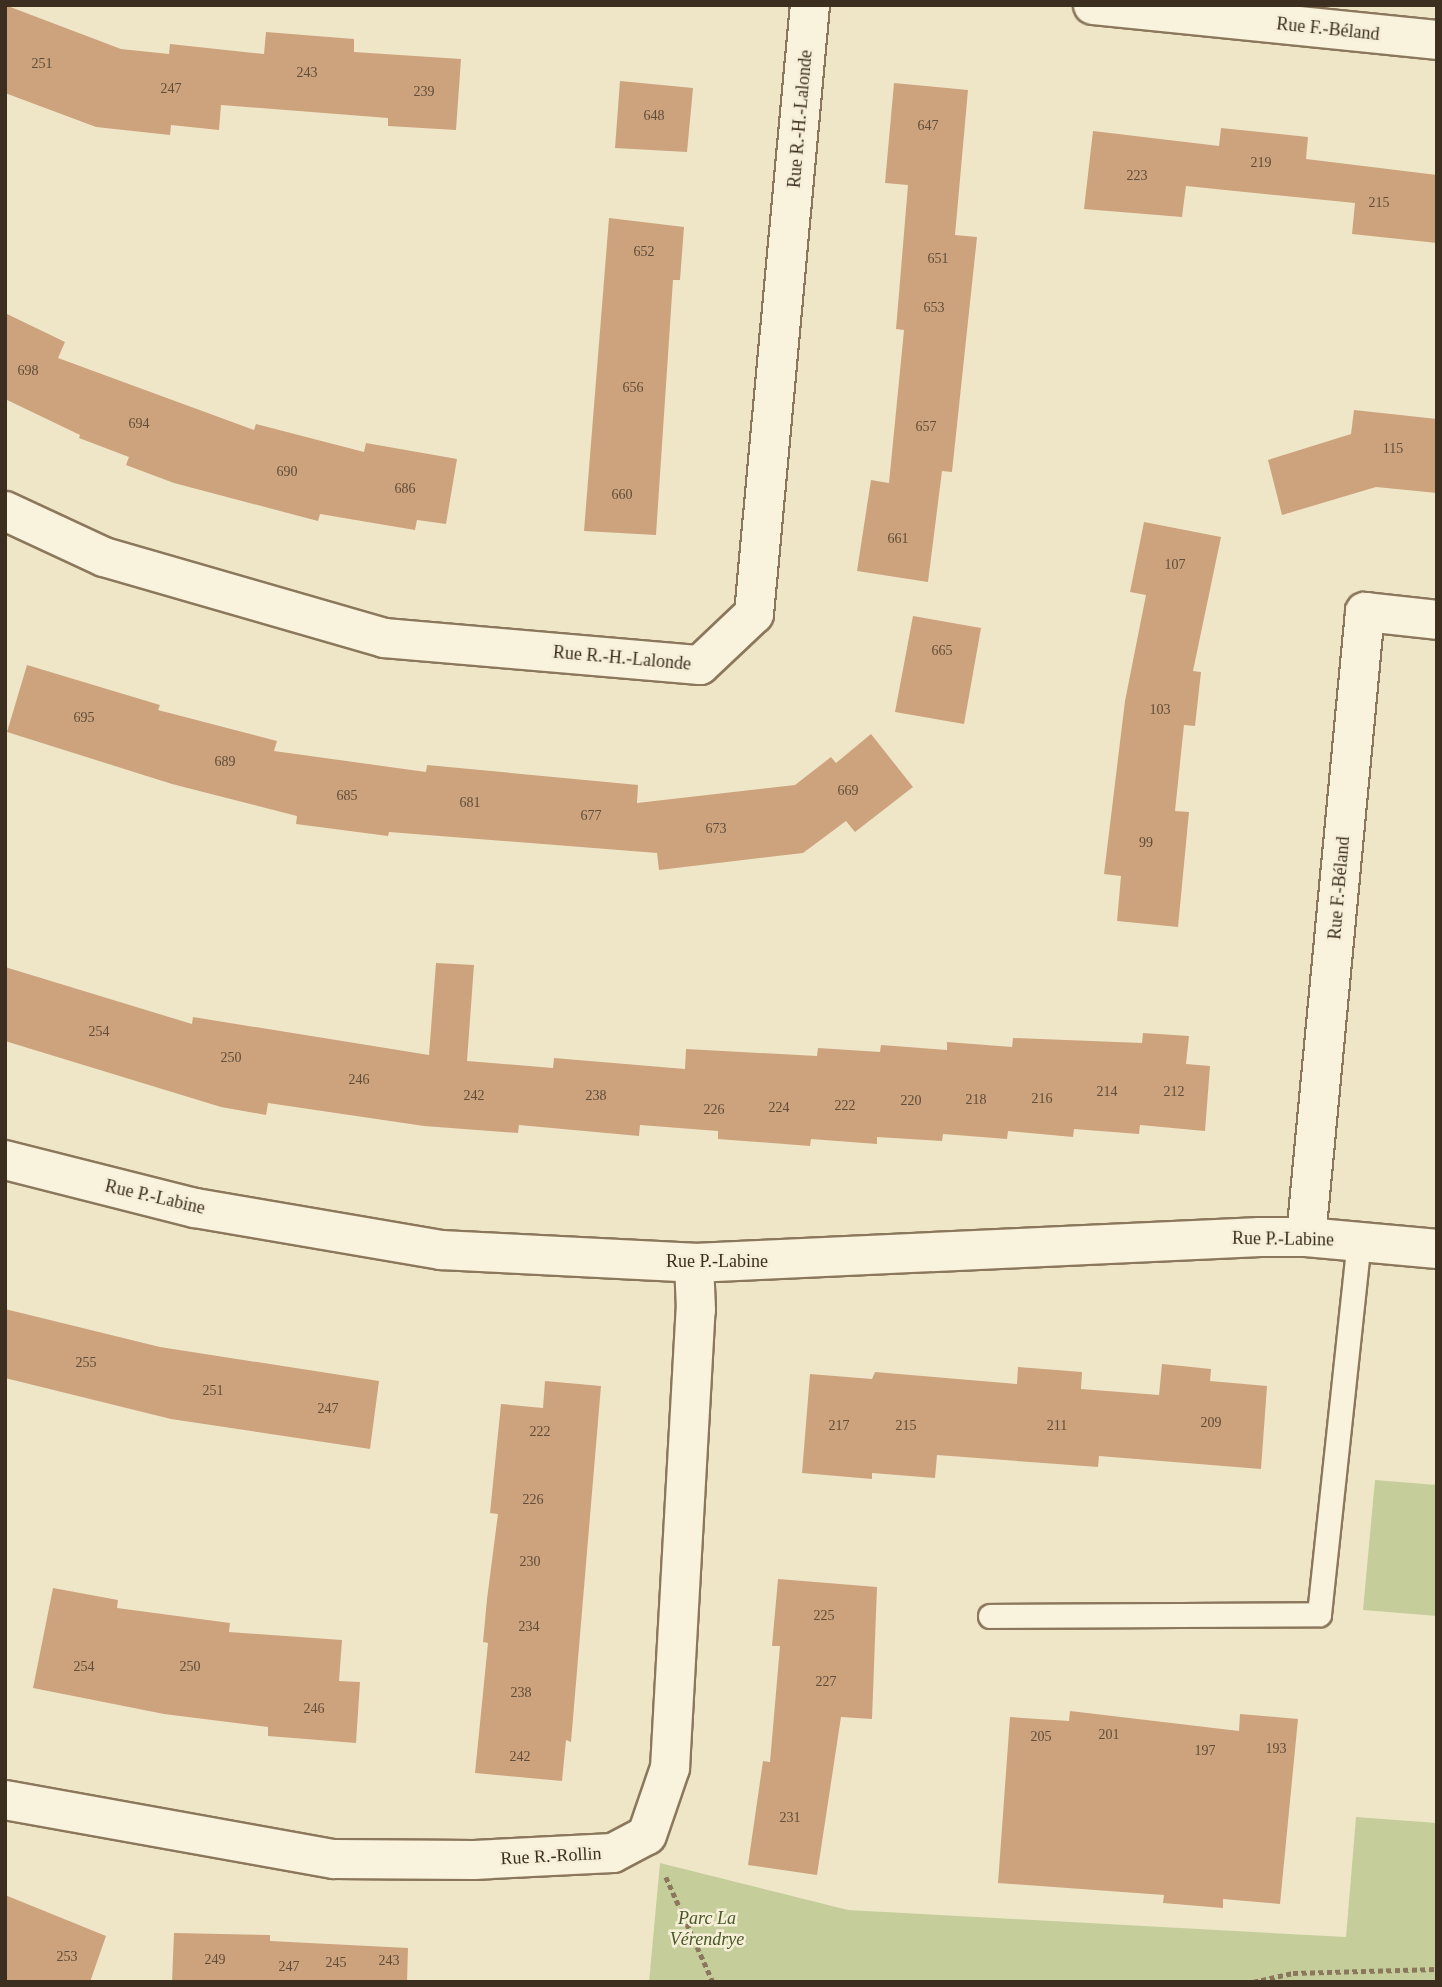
<!DOCTYPE html>
<html>
<head>
<meta charset="utf-8">
<style>
	body { margin:0 }
	#map { position:relative; width:1442px; height:1987px; overflow:hidden; background:#efe6c8; font-family:Georgia,serif }
	div>[style] { position:absolute }
	.green>* { inset:0; background:#c5ce9b }
	.building>* { inset:0; background:#cda37e }
	.path>* { height:4.5px; margin-top:-2.25px; transform-origin:0; background:repeating-linear-gradient(90deg,#8b785c 0 5px,transparent 0 8.5px) }
	.roads { filter:drop-shadow(2px 0 #8b785c) drop-shadow(-2px 0 #8b785c) drop-shadow(0 2px #8b785c) drop-shadow(0 -2px #8b785c) }
	.service>* { height:23px; margin:-11.5px; padding:0 11.5px; transform-origin:11.5px; border-radius:11.5px; background:#f9f2dc }
	.minor>* { height:38px; margin:-19px; padding:0 19px; transform-origin:19px; border-radius:19px; background:#f9f2dc }
	span { translate:-50% -50%; white-space:nowrap; text-align:center; line-height:1.15; -webkit-text-stroke:5px #f6efd8; paint-order:stroke }
	.number-label { font-size:14px; color:#604c38 }
	.number-label span { -webkit-text-stroke-width:0 }
	.street-label { font-size:18px; color:#3c2f20 }
	.park-label { font-size:18px; color:#495827; font-style:italic }
	.frame { position:absolute; inset:0; border:7px solid #3c2f20; pointer-events:none }
</style>
</head>
<body>
<div id="map">
	<div class="green">
		<i style="clip-path:polygon(1375px 1480px,1437px 1485px,1437px 1616px,1363px 1610px)"></i>
		<i style="clip-path:polygon(1356px 1817px,1437px 1823px,1437px 1982px,649px 1982px,660px 1863px,848px 1910px,1346px 1937px)"></i>
	</div>
	<div class="building">
		<i style="clip-path:polygon(5px 5px,121px 49px,169px 54px,170px 44px,264px 54px,266px 32px,354px 39px,354px 52px,461px 59px,456px 130px,388px 126px,388px 118px,221px 105px,219px 130px,171px 125px,170px 135px,96px 127px,5px 93px)"></i>
		<i style="clip-path:polygon(620px 81px,693px 88px,687px 152px,615px 148px)"></i>
		<i style="clip-path:polygon(894px 83px,968px 90px,955px 235px,977px 237px,952px 472px,942px 471px,928px 582px,857px 571px,871px 480px,889px 483px,904px 330px,896px 329px,908px 185px,885px 183px)"></i>
		<i style="clip-path:polygon(1221px 128px,1308px 137px,1306px 159px,1437px 175px,1437px 243px,1352px 234px,1355px 203px,1186px 186px,1182px 217px,1084px 209px,1093px 131px,1219px 146px)"></i>
		<i style="clip-path:polygon(609px 218px,684px 227px,680px 280px,673px 280px,656px 535px,584px 531px)"></i>
		<i style="clip-path:polygon(5px 313px,65px 342px,58px 358px,254px 430px,256px 424px,364px 452px,366px 443px,457px 459px,446px 524px,417px 520px,415px 530px,320px 514px,318px 521px,174px 483px,126px 465px,129px 457px,79px 438px,80px 435px,5px 399px)"></i>
		<i style="clip-path:polygon(1354px 410px,1437px 419px,1437px 493px,1376px 487px,1282px 515px,1268px 460px,1351px 434px)"></i>
		<i style="clip-path:polygon(1144px 522px,1221px 537px,1193px 671px,1201px 672px,1195px 726px,1184px 725px,1175px 811px,1189px 812px,1178px 927px,1117px 921px,1121px 876px,1104px 874px,1125px 701px,1146px 595px,1130px 592px)"></i>
		<i style="clip-path:polygon(913px 616px,981px 628px,964px 724px,895px 712px)"></i>
		<i style="clip-path:polygon(27px 665px,160px 705px,158px 710px,277px 741px,274px 751px,426px 772px,427px 765px,638px 785px,637px 803px,795px 785px,831px 757px,836px 763px,871px 734px,913px 787px,855px 832px,846px 821px,803px 853px,659px 870px,657px 853px,389px 832px,388px 836px,296px 824px,297px 816px,172px 784px,7px 732px)"></i>
		<i style="clip-path:polygon(436px 963px,474px 965px,467px 1061px,553px 1068px,554px 1058px,685px 1069px,686px 1049px,817px 1056px,818px 1048px,880px 1052px,881px 1045px,947px 1050px,947px 1042px,1012px 1047px,1013px 1038px,1142px 1043px,1143px 1033px,1189px 1036px,1186px 1064px,1210px 1066px,1205px 1131px,1140px 1125px,1139px 1134px,1074px 1129px,1073px 1137px,1008px 1131px,1007px 1139px,943px 1134px,942px 1141px,877px 1137px,877px 1144px,811px 1139px,810px 1146px,718px 1139px,718px 1131px,640px 1125px,639px 1136px,519px 1125px,518px 1133px,424px 1126px,268px 1103px,266px 1115px,221px 1107px,5px 1041px,5px 967px,192px 1024px,193px 1017px,429px 1055px)"></i>
		<i style="clip-path:polygon(5px 1309px,160px 1347px,379px 1381px,370px 1449px,171px 1419px,5px 1378px)"></i>
		<i style="clip-path:polygon(1162px 1364px,1211px 1369px,1210px 1381px,1267px 1386px,1261px 1469px,1099px 1456px,1098px 1467px,937px 1455px,935px 1478px,872px 1473px,872px 1479px,802px 1473px,810px 1374px,872px 1379px,875px 1372px,1017px 1384px,1018px 1367px,1082px 1372px,1081px 1389px,1159px 1395px)"></i>
		<i style="clip-path:polygon(545px 1381px,601px 1386px,571px 1742px,566px 1740px,562px 1781px,475px 1773px,488px 1643px,483px 1642px,487px 1599px,498px 1514px,490px 1513px,501px 1404px,543px 1408px)"></i>
		<i style="clip-path:polygon(778px 1579px,877px 1587px,872px 1719px,841px 1717px,817px 1875px,748px 1865px,763px 1761px,770px 1762px,780px 1646px,772px 1646px)"></i>
		<i style="clip-path:polygon(53px 1588px,118px 1600px,117px 1608px,230px 1623px,229px 1632px,342px 1640px,339px 1681px,360px 1682px,356px 1743px,268px 1736px,268px 1727px,164px 1714px,33px 1688px)"></i>
		<i style="clip-path:polygon(1070px 1711px,1239px 1731px,1240px 1714px,1298px 1719px,1280px 1904px,1223px 1899px,1223px 1908px,1163px 1903px,1164px 1895px,998px 1883px,1010px 1717px,1069px 1721px)"></i>
		<i style="clip-path:polygon(5px 1895px,106px 1936px,90px 1982px,5px 1982px)"></i>
		<i style="clip-path:polygon(174px 1933px,270px 1935px,270px 1941px,408px 1948px,407px 1982px,172px 1982px)"></i>
	</div>
	<div class="path">
		<i style="left:666px;top:1877px;width:115px;rotate:65.9deg"></i>
		<i style="left:1253px;top:1982px;width:41px;rotate:-12.7deg"></i>
		<i style="left:1293px;top:1973px;width:144px;rotate:-1.6deg"></i>
	</div>
	<div class="roads">
		<div class="service">
			<i style="left:990px;top:1616px;width:329px;rotate:-0.3deg"></i>
			<i style="left:1319px;top:1614px;width:374px;rotate:-83.9deg"></i>
		</div>
		<div class="minor">
			<i style="left:1093px;top:5px;width:346px;rotate:5.8deg"></i>
			<i style="left:5px;top:511px;width:109px;rotate:24.9deg"></i>
			<i style="left:104px;top:557px;width:291px;rotate:16.1deg"></i>
			<i style="left:384px;top:638px;width:317px;rotate:4.9deg"></i>
			<i style="left:700px;top:665px;width:74px;rotate:-43.4deg"></i>
			<i style="left:754px;top:614px;width:612px;rotate:-84.75deg"></i>
			<i style="left:5px;top:1160px;width:196px;rotate:14.2deg"></i>
			<i style="left:195px;top:1208px;width:250px;rotate:9.7deg"></i>
			<i style="left:441px;top:1250px;width:253px;rotate:2.9deg"></i>
			<i style="left:694px;top:1263px;width:567px;rotate:-2.63deg"></i>
			<i style="left:1260px;top:1237px;width:46px"></i>
			<i style="left:1306px;top:1237px;width:132px;rotate:5.2deg"></i>
			<i style="left:1306px;top:1237px;width:628px;rotate:-84.61deg"></i>
			<i style="left:1365px;top:612px;width:72px;rotate:6.3deg"></i>
			<i style="left:5px;top:1800px;width:334px;rotate:10.2deg"></i>
			<i style="left:334px;top:1859px;width:140px;rotate:0.4deg"></i>
			<i style="left:474px;top:1860px;width:139px;rotate:-2.9deg"></i>
			<i style="left:613px;top:1853px;width:38px;rotate:-28deg"></i>
			<i style="left:647px;top:1835px;width:71px;rotate:-71.1deg"></i>
			<i style="left:670px;top:1768px;width:459px;rotate:-86.8deg"></i>
			<i style="left:696px;top:1310px;width:47px;rotate:-92.4deg"></i>
		</div>
	</div>
	<div class="number-label">
		<span style="left:42px;top:64px">251</span>
		<span style="left:307px;top:73px">243</span>
		<span style="left:171px;top:89px">247</span>
		<span style="left:424px;top:92px">239</span>
		<span style="left:654px;top:116px">648</span>
		<span style="left:928px;top:126px">647</span>
		<span style="left:1261px;top:163px">219</span>
		<span style="left:1137px;top:176px">223</span>
		<span style="left:1379px;top:203px">215</span>
		<span style="left:644px;top:252px">652</span>
		<span style="left:938px;top:259px">651</span>
		<span style="left:934px;top:308px">653</span>
		<span style="left:28px;top:371px">698</span>
		<span style="left:633px;top:388px">656</span>
		<span style="left:139px;top:424px">694</span>
		<span style="left:926px;top:427px">657</span>
		<span style="left:1393px;top:449px">115</span>
		<span style="left:287px;top:472px">690</span>
		<span style="left:405px;top:489px">686</span>
		<span style="left:622px;top:495px">660</span>
		<span style="left:898px;top:539px">661</span>
		<span style="left:1175px;top:565px">107</span>
		<span style="left:942px;top:651px">665</span>
		<span style="left:1160px;top:710px">103</span>
		<span style="left:84px;top:718px">695</span>
		<span style="left:225px;top:762px">689</span>
		<span style="left:848px;top:791px">669</span>
		<span style="left:347px;top:796px">685</span>
		<span style="left:470px;top:803px">681</span>
		<span style="left:591px;top:816px">677</span>
		<span style="left:716px;top:829px">673</span>
		<span style="left:1146px;top:843px">99</span>
		<span style="left:99px;top:1032px">254</span>
		<span style="left:231px;top:1058px">250</span>
		<span style="left:359px;top:1080px">246</span>
		<span style="left:1107px;top:1092px">214</span>
		<span style="left:1174px;top:1092px">212</span>
		<span style="left:474px;top:1096px">242</span>
		<span style="left:596px;top:1096px">238</span>
		<span style="left:1042px;top:1099px">216</span>
		<span style="left:976px;top:1100px">218</span>
		<span style="left:911px;top:1101px">220</span>
		<span style="left:845px;top:1106px">222</span>
		<span style="left:779px;top:1108px">224</span>
		<span style="left:714px;top:1110px">226</span>
		<span style="left:86px;top:1363px">255</span>
		<span style="left:213px;top:1391px">251</span>
		<span style="left:328px;top:1409px">247</span>
		<span style="left:1211px;top:1423px">209</span>
		<span style="left:839px;top:1426px">217</span>
		<span style="left:906px;top:1426px">215</span>
		<span style="left:1057px;top:1426px">211</span>
		<span style="left:540px;top:1432px">222</span>
		<span style="left:533px;top:1500px">226</span>
		<span style="left:530px;top:1562px">230</span>
		<span style="left:824px;top:1616px">225</span>
		<span style="left:529px;top:1627px">234</span>
		<span style="left:84px;top:1667px">254</span>
		<span style="left:190px;top:1667px">250</span>
		<span style="left:826px;top:1682px">227</span>
		<span style="left:521px;top:1693px">238</span>
		<span style="left:314px;top:1709px">246</span>
		<span style="left:1109px;top:1735px">201</span>
		<span style="left:1041px;top:1737px">205</span>
		<span style="left:1276px;top:1749px">193</span>
		<span style="left:1205px;top:1751px">197</span>
		<span style="left:520px;top:1757px">242</span>
		<span style="left:790px;top:1818px">231</span>
		<span style="left:67px;top:1957px">253</span>
		<span style="left:215px;top:1960px">249</span>
		<span style="left:389px;top:1961px">243</span>
		<span style="left:336px;top:1963px">245</span>
		<span style="left:289px;top:1967px">247</span>
	</div>
	<div class="street-label">
		<span style="left:1328px;top:29px;rotate:6deg">Rue F.-Béland</span>
		<span style="left:800px;top:119px;rotate:-85deg">Rue R.-H.-Lalonde</span>
		<span style="left:622px;top:658px;rotate:5deg">Rue R.-H.-Lalonde</span>
		<span style="left:1339px;top:888px;rotate:-85deg">Rue F.-Béland</span>
		<span style="left:155px;top:1197px;rotate:13deg">Rue P.-Labine</span>
		<span style="left:1283px;top:1239px;rotate:1deg">Rue P.-Labine</span>
		<span style="left:717px;top:1261px">Rue P.-Labine</span>
		<span style="left:551px;top:1856px;rotate:-3deg">Rue R.-Rollin</span>
	</div>
	<div class="park-label">
		<span style="left:707px;top:1929px">Parc La<br>Vérendrye</span>
	</div>
	<div class="frame"></div>
</div>
</body>
</html>
